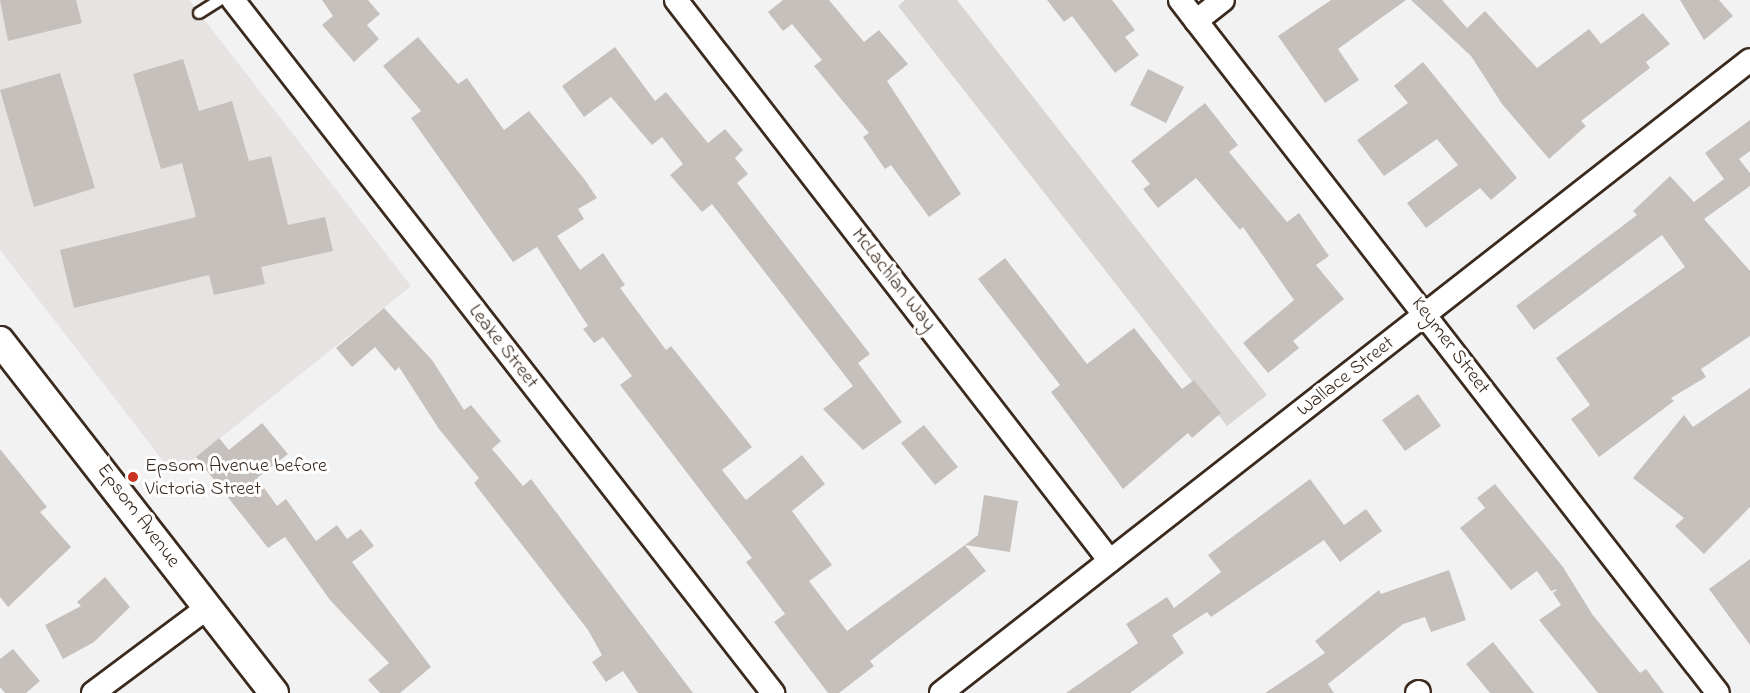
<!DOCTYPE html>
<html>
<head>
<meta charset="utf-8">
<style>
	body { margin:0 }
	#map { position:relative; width:1750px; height:693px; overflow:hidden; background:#f3f2f2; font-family:"Indie Flower",sans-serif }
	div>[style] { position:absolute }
	.built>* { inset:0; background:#e6e3e2 }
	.green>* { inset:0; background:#d8d5d2 }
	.building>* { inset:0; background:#c6c0bd }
	.roads { filter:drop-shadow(2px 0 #3b2a1e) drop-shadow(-2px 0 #3b2a1e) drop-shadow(0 2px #3b2a1e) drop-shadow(0 -2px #3b2a1e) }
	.service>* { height:10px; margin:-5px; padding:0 5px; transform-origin:5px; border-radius:5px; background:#fff }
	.minor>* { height:22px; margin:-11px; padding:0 11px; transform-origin:11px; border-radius:11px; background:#fff }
	.tertiary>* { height:28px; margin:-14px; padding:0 14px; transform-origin:14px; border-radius:14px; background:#fff }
	.dots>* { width:16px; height:16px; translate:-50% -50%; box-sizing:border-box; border:3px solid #fff; border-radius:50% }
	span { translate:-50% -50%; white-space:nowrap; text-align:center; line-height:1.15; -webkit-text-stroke:6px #fff; paint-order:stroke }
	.street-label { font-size:20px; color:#3b2a1e }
	.poi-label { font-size:20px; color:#3b2a1e }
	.left { translate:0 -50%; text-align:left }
</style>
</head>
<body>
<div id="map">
	<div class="built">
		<i style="clip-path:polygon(0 0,189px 0,411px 286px,174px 475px,0 250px)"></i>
	</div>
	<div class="green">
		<i style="clip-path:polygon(905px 0,957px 0,1267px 395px,1227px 426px,898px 6px)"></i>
	</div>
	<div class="building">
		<i style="clip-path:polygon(0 0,76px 0,82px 23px,8px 41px)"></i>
		<i style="clip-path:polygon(322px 0,368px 0,380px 14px,367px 25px,379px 39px,354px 62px,322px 25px,333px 16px)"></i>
		<i style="clip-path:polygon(783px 0,829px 0,864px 42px,879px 30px,908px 64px,887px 81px,961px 194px,929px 217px,891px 165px,885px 169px,863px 137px,869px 133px,814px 66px,822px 60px,792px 24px,783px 31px,768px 12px)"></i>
		<i style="clip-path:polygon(1047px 0,1112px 0,1135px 30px,1125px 37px,1139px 55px,1115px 73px,1072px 16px,1064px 22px)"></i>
		<i style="clip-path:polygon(1331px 0,1406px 0,1338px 49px,1359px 80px,1325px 103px,1278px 36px)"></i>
		<i style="clip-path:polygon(1411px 0,1442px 0,1467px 28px,1485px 11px,1537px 68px,1589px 29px,1601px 44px,1643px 13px,1670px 44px,1646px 62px,1650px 68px,1581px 121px,1586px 126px,1549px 159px,1502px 104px,1471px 56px)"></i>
		<i style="clip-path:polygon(1680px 0,1719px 0,1733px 16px,1704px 40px)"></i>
		<i style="clip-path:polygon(418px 37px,458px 84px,467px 78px,504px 130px,529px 111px,585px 180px,597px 198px,578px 209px,584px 219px,557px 236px,580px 270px,603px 253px,625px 285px,620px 288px,666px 350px,671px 346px,752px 447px,722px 470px,746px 500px,802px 455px,825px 484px,792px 511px,832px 565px,809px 581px,847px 631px,965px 545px,986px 571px,870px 661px,874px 666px,839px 693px,828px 693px,774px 622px,785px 614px,746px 562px,752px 558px,620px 385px,632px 376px,603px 337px,594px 343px,583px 329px,588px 326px,537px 247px,513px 262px,411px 118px,421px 111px,383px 66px)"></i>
		<i style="clip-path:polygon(615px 47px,655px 101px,666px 92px,708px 143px,725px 129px,743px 150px,735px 158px,748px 174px,737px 183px,870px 354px,858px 363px,902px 422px,863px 450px,823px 409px,853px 386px,712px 204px,702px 212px,670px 175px,683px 164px,662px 137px,652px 145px,611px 97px,584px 117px,562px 86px)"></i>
		<i style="clip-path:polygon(183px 59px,199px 111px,232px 101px,249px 161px,271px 156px,288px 225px,325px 217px,333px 251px,261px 267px,265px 284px,214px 295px,209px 275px,74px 308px,60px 250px,196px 217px,182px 163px,161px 169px,133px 74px)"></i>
		<i style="clip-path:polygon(1423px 62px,1517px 178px,1491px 200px,1480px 188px,1426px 228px,1407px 203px,1458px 165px,1437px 139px,1384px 176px,1357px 140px,1408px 103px,1394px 86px)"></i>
		<i style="clip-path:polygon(1148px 69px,1184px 87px,1166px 123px,1130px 105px)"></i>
		<i style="clip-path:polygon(60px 73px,95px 188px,34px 207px,0 90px)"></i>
		<i style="clip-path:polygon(1205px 103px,1238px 145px,1229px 152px,1287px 222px,1299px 213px,1329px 256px,1316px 265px,1344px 299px,1293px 341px,1299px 348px,1268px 373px,1243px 343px,1294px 300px,1243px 227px,1240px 230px,1196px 178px,1158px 208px,1143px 189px,1150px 184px,1131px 161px)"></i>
		<i style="clip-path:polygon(1750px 120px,1750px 151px,1739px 159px,1750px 173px,1750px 186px,1704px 219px,1750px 271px,1750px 336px,1701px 369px,1706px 377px,1671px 398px,1674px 401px,1599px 457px,1571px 419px,1590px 405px,1556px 358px,1685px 267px,1662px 235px,1534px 330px,1516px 306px,1637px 215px,1633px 211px,1670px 176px,1694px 202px,1724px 179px,1705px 153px)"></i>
		<i style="clip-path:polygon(1005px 258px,1087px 364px,1134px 328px,1182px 389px,1194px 380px,1221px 413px,1192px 438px,1188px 433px,1123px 489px,1051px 392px,1060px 385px,978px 279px)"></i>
		<i style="clip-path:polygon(384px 308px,432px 360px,464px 410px,471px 405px,501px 441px,492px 449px,523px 486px,531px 479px,693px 693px,638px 693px,623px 671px,606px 682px,592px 662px,602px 655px,588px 630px,474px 483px,479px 478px,439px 429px,399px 367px,395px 371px,375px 347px,352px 367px,336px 348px)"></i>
		<i style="clip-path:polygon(1750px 388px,1750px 507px,1704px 554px,1675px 526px,1684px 518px,1633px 478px,1684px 415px,1693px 427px)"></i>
		<i style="clip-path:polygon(1418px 394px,1441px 426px,1405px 451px,1382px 420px)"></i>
		<i style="clip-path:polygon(262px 423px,288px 454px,257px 478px,277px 506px,286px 499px,316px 541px,337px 525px,347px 539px,361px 529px,374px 546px,352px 562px,431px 667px,400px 693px,380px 693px,368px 680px,389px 663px,330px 600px,285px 537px,268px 548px,196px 457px,219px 438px,229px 450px)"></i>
		<i style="clip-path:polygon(924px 425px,958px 467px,935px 485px,901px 443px)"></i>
		<i style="clip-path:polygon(0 449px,47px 507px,40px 512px,71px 547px,8px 607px,0 597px)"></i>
		<i style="clip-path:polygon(1310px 479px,1344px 525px,1366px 509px,1382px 531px,1340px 562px,1324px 540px,1211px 617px,1207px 612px,1172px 635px,1184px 653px,1130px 693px,1066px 693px,1138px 643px,1126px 624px,1167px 597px,1174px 608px,1221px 572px,1208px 555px)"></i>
		<i style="clip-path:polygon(1495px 484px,1563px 567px,1592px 614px,1640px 673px,1646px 669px,1664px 693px,1598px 693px,1539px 620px,1561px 605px,1553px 593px,1558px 589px,1551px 591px,1537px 571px,1511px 590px,1460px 528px,1485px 508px,1477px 498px)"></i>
		<i style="clip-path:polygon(984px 495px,1018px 501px,1010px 552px,965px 545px,978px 535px)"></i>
		<i style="clip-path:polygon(1750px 559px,1750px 645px,1709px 589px)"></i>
		<i style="clip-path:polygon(1449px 570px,1466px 620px,1431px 632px,1425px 617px,1403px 624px,1328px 684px,1334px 693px,1265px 693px,1325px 653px,1315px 641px,1379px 590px,1381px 594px)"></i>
		<i style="clip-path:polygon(105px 577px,130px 607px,94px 642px,63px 659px,45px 625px,81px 606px,77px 602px)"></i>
		<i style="clip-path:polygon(1493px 642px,1534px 693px,1490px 693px,1466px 664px)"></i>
		<i style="clip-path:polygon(13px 649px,40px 681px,26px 693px,5px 693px,0 687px,0 659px)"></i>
	</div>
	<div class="roads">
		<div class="service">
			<i style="left:199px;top:13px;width:25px;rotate:-32deg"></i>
		</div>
		<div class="minor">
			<i style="left:233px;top:0;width:879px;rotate:52.07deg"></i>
			<i style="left:676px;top:0;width:709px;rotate:52.27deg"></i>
			<i style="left:1180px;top:0;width:877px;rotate:52.18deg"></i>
			<i style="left:1196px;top:21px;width:34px;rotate:-38deg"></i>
			<i style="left:93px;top:693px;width:142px;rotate:-36.7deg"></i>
			<i style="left:941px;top:693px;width:1027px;rotate:-38.04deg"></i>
			<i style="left:1417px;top:693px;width:2px;rotate:-27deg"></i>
		</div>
		<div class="tertiary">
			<i style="left:0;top:341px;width:446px;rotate:52.1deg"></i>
		</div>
	</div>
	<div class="dots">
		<i style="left:133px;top:477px;background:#c8321e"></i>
	</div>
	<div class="street-label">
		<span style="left:893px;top:280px;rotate:52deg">McLachlan Way</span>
		<span style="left:1450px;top:346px;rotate:53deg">Keymer Street</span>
		<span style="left:503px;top:347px;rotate:52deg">Leake Street</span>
		<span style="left:1346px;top:377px;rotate:-38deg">Wallace Street</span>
		<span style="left:138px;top:516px;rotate:53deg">Epsom Avenue</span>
	</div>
	<div class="poi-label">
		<span class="left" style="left:145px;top:478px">Epsom Avenue before<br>Victoria Street</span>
	</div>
</div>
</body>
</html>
